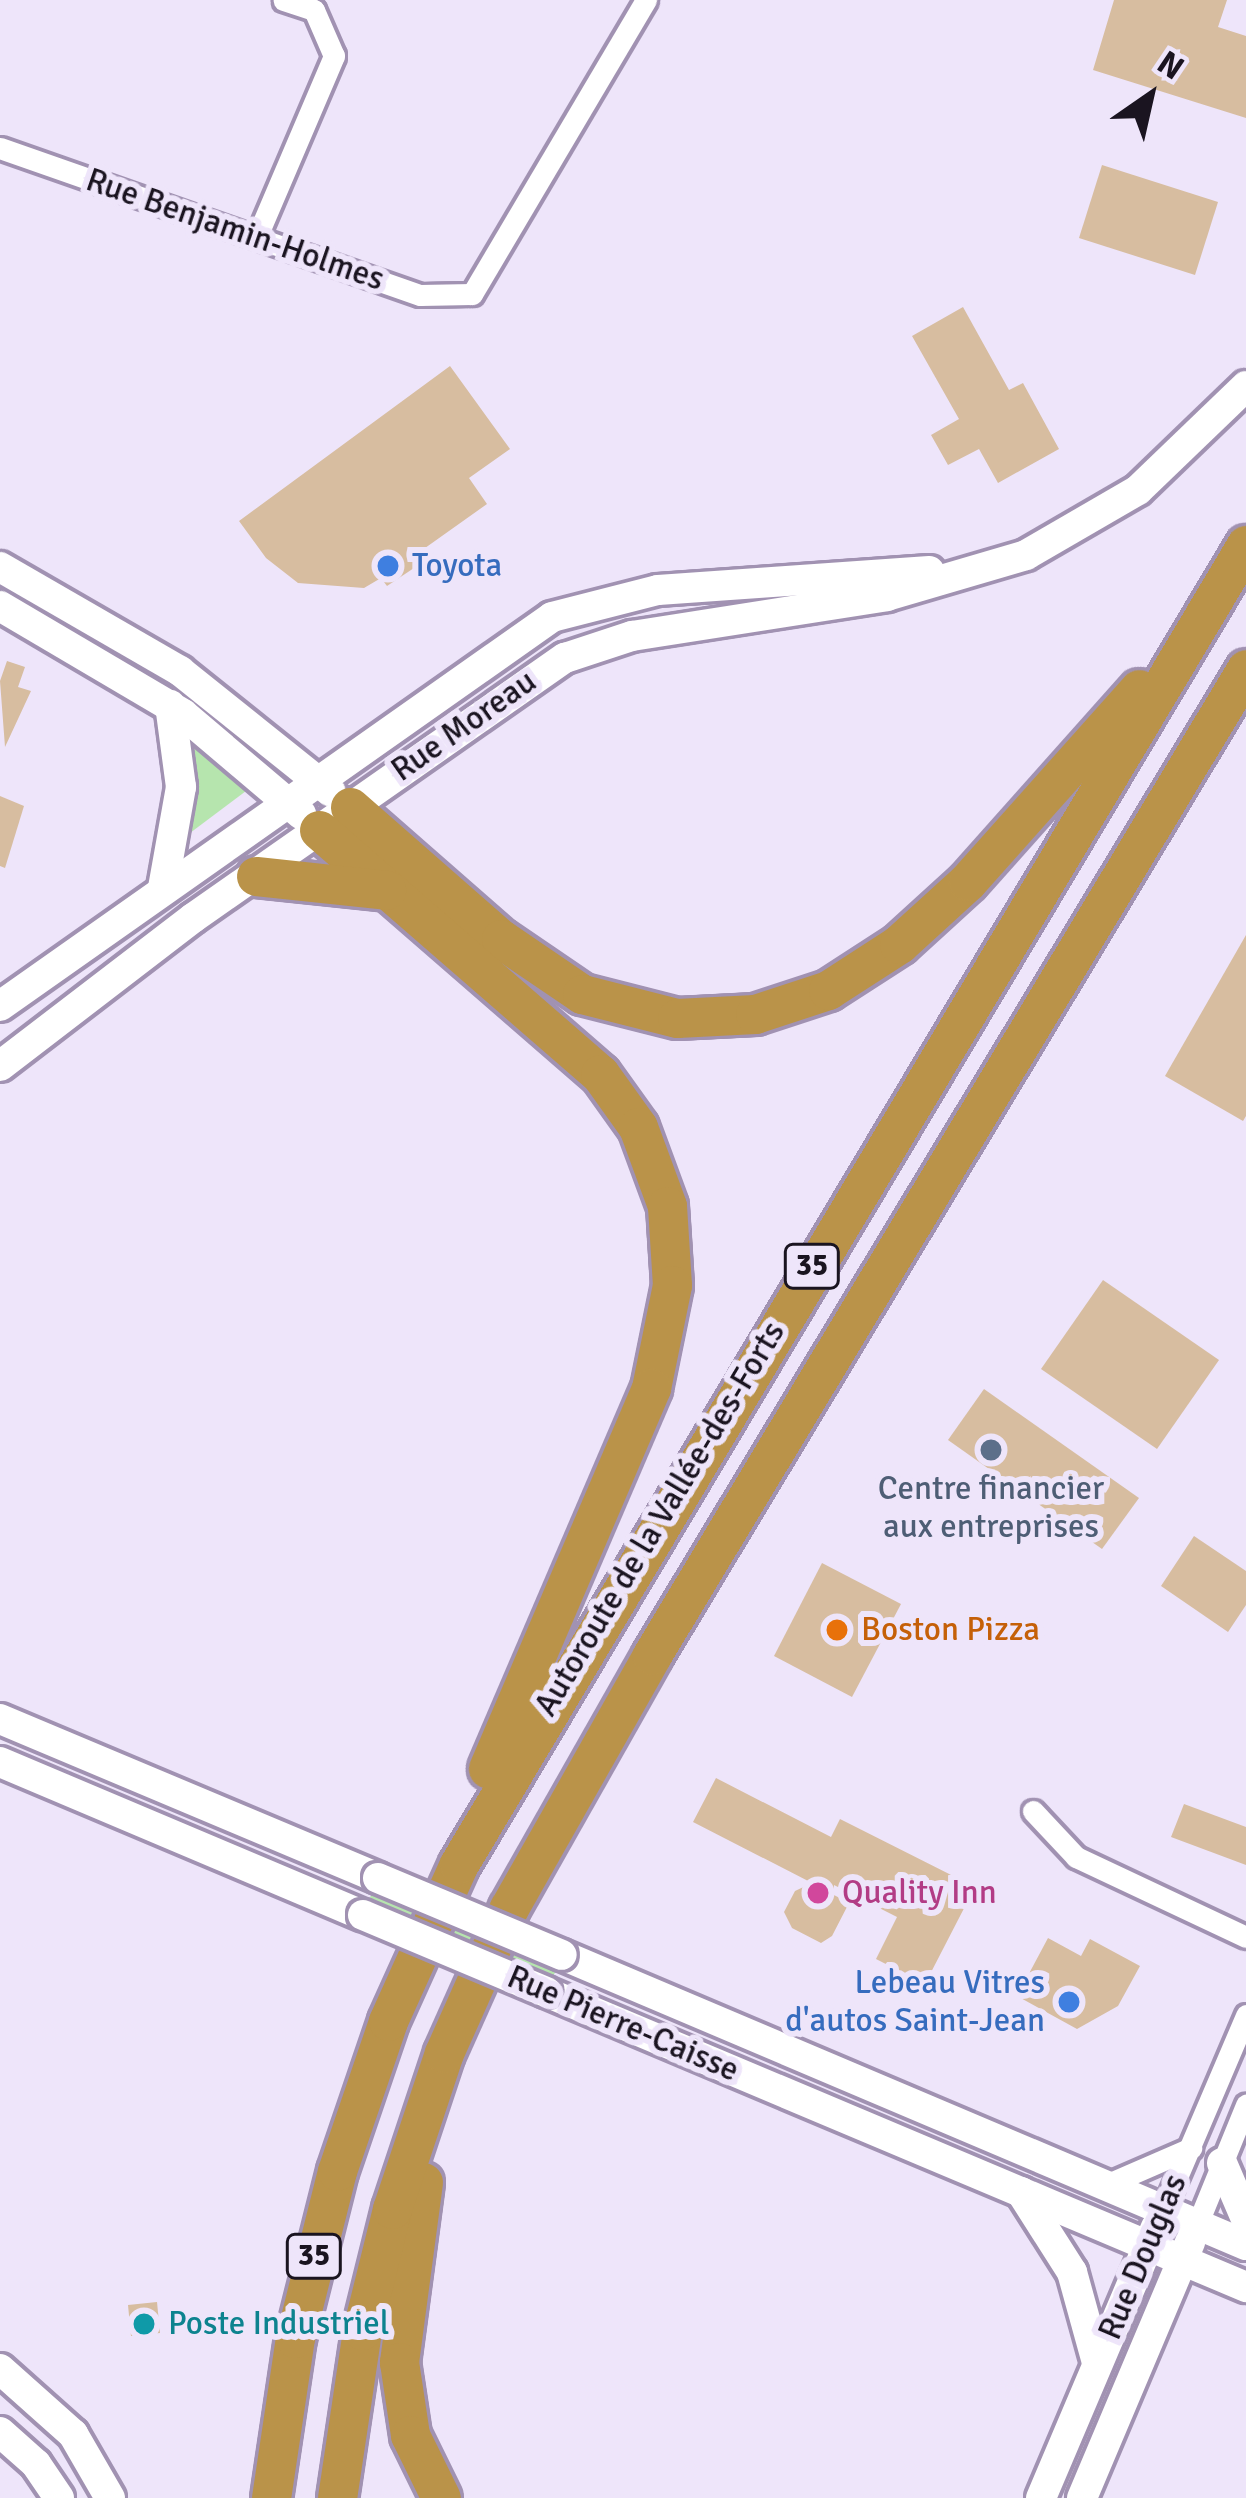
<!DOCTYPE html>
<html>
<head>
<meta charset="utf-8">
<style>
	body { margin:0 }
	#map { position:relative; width:1246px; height:2498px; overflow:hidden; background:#eee5fa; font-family:Signika,sans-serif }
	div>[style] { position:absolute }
	.green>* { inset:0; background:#b6e5ae }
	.building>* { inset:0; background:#d7bda0 }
	.roads { filter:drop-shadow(3px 0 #a192b2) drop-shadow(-3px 0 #a192b2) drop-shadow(0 3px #a192b2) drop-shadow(0 -3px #a192b2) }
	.street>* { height:21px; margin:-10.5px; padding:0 10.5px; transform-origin:10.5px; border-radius:10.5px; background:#fff }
	.secondary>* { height:30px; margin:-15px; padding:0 15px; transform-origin:15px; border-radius:15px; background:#fff }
	.highway>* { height:39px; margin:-19.5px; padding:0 19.5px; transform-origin:19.5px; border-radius:19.5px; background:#ba9349 }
	.bridges { filter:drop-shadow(3px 0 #a192b2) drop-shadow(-3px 0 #a192b2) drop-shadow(0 3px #a192b2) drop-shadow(0 -3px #a192b2) }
	.secondary-bridge>* { height:30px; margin:-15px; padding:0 15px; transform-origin:15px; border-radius:15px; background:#fff }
	.dots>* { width:33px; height:33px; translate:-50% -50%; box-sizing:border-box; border:6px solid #eee5fa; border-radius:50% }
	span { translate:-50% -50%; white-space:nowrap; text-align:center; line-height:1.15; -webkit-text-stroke:12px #eee5fa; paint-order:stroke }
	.shield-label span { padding:3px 9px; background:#eee5fa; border:3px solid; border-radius:9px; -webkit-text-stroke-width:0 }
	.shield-label { font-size:30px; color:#1a1420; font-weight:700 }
	.street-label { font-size:33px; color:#1a1420 }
	.shop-label { font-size:33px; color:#366cbe }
	.left { translate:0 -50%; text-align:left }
	.right { translate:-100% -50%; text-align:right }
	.service-label { font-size:33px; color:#4e5e75 }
	.food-label { font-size:33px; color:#c56008 }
	.hotel-label { font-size:33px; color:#b23c85 }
	.culture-label { font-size:33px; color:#0d838f }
	.north { position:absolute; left:1090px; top:36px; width:120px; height:120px; -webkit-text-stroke:9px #eee5fa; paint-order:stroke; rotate:34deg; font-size:33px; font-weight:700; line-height:48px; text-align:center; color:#1a1420 }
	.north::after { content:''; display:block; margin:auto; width:42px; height:54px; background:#1a1420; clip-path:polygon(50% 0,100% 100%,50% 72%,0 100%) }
</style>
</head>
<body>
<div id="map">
	<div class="green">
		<i style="clip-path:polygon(189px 738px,250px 788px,186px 836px)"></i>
		<i style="clip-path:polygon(373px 1891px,557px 1967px,552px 1980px,368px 1902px)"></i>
	</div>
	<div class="building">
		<i style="clip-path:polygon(1114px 0,1227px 0,1218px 27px,1246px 36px,1246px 118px,1093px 70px)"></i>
		<i style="clip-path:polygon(1102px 165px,1218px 202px,1195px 275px,1079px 238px)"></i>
		<i style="clip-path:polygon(963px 307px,1009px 390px,1023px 383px,1059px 449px,998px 483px,979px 449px,948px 465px,931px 435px,959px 419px,912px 336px)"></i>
		<i style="clip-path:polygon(450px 366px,510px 449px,469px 478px,487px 504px,411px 558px,417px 566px,387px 586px,381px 578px,364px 588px,298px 583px,266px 558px,239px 521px)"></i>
		<i style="clip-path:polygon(7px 661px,25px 667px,18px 687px,31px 691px,5px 747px,0 681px)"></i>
		<i style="clip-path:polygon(0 796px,24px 806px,5px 868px,0 866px)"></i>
		<i style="clip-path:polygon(1246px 935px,1246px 1116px,1243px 1121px,1165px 1076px)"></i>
		<i style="clip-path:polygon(1103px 1280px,1219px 1360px,1157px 1449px,1041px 1369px)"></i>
		<i style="clip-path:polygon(984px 1389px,1139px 1498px,1102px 1549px,948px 1440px)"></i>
		<i style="clip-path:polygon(1194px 1536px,1246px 1571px,1246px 1605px,1228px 1632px,1161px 1586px)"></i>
		<i style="clip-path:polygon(822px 1563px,901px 1604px,852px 1697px,774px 1656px)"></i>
		<i style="clip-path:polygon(716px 1778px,831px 1837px,840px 1819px,975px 1887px,925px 1984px,876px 1959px,897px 1917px,834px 1885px,834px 1895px,849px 1903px,832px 1936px,821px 1943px,792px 1928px,784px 1912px,795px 1891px,812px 1883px,693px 1822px)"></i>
		<i style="clip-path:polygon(1184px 1804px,1246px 1827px,1246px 1865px,1171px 1837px)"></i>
		<i style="clip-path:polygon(1048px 1938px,1081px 1956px,1090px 1939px,1140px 1966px,1118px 2006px,1077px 2029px,1017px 1996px)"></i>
		<i style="clip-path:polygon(157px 2302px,160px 2333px,131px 2336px,128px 2305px)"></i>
	</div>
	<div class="roads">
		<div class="street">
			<i style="left:0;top:148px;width:445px;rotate:19.3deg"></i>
			<i style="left:420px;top:295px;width:52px;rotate:-1.1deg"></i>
			<i style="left:472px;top:294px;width:342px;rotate:-59.4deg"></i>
			<i style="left:258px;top:234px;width:194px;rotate:-66.9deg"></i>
			<i style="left:334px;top:56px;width:50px;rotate:-113.5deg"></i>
			<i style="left:314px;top:10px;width:32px;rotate:-162deg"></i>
			<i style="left:1033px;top:1811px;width:63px;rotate:46.9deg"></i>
			<i style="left:1076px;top:1857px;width:188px;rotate:25.2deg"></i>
			<i style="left:1106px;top:2185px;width:93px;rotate:-23.5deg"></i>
			<i style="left:1163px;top:2210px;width:212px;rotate:-66.9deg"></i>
			<i style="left:1197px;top:2225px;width:130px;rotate:-67.8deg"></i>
		</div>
		<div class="secondary">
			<i style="left:0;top:567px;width:208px;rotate:30deg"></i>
			<i style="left:180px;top:671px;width:193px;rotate:38.7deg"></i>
			<i style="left:0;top:606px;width:212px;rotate:30.5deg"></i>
			<i style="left:183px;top:714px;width:155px;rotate:40.3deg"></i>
			<i style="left:163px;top:888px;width:103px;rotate:-79.9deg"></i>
			<i style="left:181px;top:787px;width:83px;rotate:-97.6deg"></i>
			<i style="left:0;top:1006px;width:675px;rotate:-35.17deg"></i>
			<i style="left:552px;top:617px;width:109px;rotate:-14.3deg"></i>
			<i style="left:658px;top:590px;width:272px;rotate:-4deg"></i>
			<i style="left:0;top:1066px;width:243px;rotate:-37.5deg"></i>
			<i style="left:193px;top:918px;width:454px;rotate:-35deg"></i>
			<i style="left:565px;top:658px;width:71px;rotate:-18.2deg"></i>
			<i style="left:632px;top:636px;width:258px;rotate:-8.9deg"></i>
			<i style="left:887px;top:596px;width:145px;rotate:-16.4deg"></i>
			<i style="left:1026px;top:555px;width:129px;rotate:-30.1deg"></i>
			<i style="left:1138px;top:490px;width:150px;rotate:-43.9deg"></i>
			<i style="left:0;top:1719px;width:410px;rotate:22.8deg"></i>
			<i style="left:0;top:1762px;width:394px;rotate:22.9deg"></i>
			<i style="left:562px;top:1955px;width:743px;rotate:22.98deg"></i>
			<i style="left:546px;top:1992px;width:760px;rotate:22.85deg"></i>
			<i style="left:1222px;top:2163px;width:61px;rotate:66.8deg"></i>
			<i style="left:1021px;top:2192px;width:95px;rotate:57.5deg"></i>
			<i style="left:1072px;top:2272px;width:94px;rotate:74.6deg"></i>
			<i style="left:0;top:2369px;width:98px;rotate:41.7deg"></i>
			<i style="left:73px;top:2434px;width:74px;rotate:60deg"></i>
			<i style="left:0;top:2432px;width:48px;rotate:41.6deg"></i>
			<i style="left:36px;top:2464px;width:41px;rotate:55.9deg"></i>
			<i style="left:1041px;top:2498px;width:294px;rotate:-67deg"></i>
			<i style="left:1082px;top:2498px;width:278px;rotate:-67.1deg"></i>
		</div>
		<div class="highway">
			<i style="left:350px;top:807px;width:201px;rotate:41.2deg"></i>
			<i style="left:501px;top:939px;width:98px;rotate:34.2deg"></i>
			<i style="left:582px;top:994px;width:98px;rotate:14.2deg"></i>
			<i style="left:677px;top:1018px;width:78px;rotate:-2.9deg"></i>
			<i style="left:755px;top:1014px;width:77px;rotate:-18.2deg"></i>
			<i style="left:828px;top:990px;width:85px;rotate:-32.9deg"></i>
			<i style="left:899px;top:944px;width:93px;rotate:-42.4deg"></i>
			<i style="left:968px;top:881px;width:257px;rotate:-48.3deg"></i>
			<i style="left:319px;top:830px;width:372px;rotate:41deg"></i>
			<i style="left:600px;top:1074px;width:65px;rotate:54.4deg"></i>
			<i style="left:638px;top:1127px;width:84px;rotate:69.8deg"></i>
			<i style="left:667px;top:1206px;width:79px;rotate:86.4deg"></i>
			<i style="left:672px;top:1285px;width:105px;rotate:101.5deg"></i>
			<i style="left:651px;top:1388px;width:414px;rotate:113.2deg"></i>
			<i style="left:256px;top:876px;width:131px;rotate:6.1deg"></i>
			<i style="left:423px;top:2182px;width:182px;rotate:97.6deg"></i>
			<i style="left:399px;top:2362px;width:74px;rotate:81.4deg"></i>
			<i style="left:410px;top:2435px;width:70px;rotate:63.8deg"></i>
			<i style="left:271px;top:2498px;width:162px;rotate:-81.5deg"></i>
			<i style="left:295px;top:2338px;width:172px;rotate:-75.9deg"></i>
			<i style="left:337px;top:2171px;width:158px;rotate:-71.2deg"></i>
			<i style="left:388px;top:2021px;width:172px;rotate:-65.7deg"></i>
			<i style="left:459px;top:1864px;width:1536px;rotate:-59.18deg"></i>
			<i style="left:337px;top:2498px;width:170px;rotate:-81.5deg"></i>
			<i style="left:362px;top:2330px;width:125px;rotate:-76.1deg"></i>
			<i style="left:392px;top:2209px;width:164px;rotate:-71.6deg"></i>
			<i style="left:444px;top:2053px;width:159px;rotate:-65.9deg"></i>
			<i style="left:509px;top:1908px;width:291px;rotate:-60.5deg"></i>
			<i style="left:652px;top:1655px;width:1151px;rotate:-58.93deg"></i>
		</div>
	</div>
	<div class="bridges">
		<div class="secondary-bridge">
			<i style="left:378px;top:1878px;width:199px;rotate:22.7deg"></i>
			<i style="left:363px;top:1915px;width:199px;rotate:22.8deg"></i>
		</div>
	</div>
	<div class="dots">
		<i style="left:388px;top:566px;background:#3f7fe0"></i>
		<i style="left:991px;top:1450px;background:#5c6f8a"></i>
		<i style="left:837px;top:1630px;background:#e8710a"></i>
		<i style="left:818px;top:1893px;background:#d1479c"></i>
		<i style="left:1069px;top:2002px;background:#3f7fe0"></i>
		<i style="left:144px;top:2324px;background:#0f9aa8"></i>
	</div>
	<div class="shield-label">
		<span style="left:812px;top:1266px">35</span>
		<span style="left:314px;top:2256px">35</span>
	</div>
	<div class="street-label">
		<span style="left:235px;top:230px;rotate:19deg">Rue Benjamin-Holmes</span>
		<span style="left:464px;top:726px;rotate:-35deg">Rue Moreau</span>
		<span style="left:660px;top:1519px;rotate:-59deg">Autoroute de la Vallée-des-Forts</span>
		<span style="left:623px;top:2024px;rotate:23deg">Rue Pierre-Caisse</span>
		<span style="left:1143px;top:2257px;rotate:-67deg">Rue Douglas</span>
	</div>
	<div class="shop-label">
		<span class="left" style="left:412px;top:566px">Toyota</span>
		<span class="right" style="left:1045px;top:2002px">Lebeau Vitres<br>d'autos Saint-Jean</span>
	</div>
	<div class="service-label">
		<span style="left:991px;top:1508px">Centre financier<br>aux entreprises</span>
	</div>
	<div class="food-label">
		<span class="left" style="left:861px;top:1630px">Boston Pizza</span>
	</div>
	<div class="hotel-label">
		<span class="left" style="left:842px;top:1893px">Quality Inn</span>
	</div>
	<div class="culture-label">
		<span class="left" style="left:168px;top:2324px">Poste Industriel</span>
	</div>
	<div class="north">N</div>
</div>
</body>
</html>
